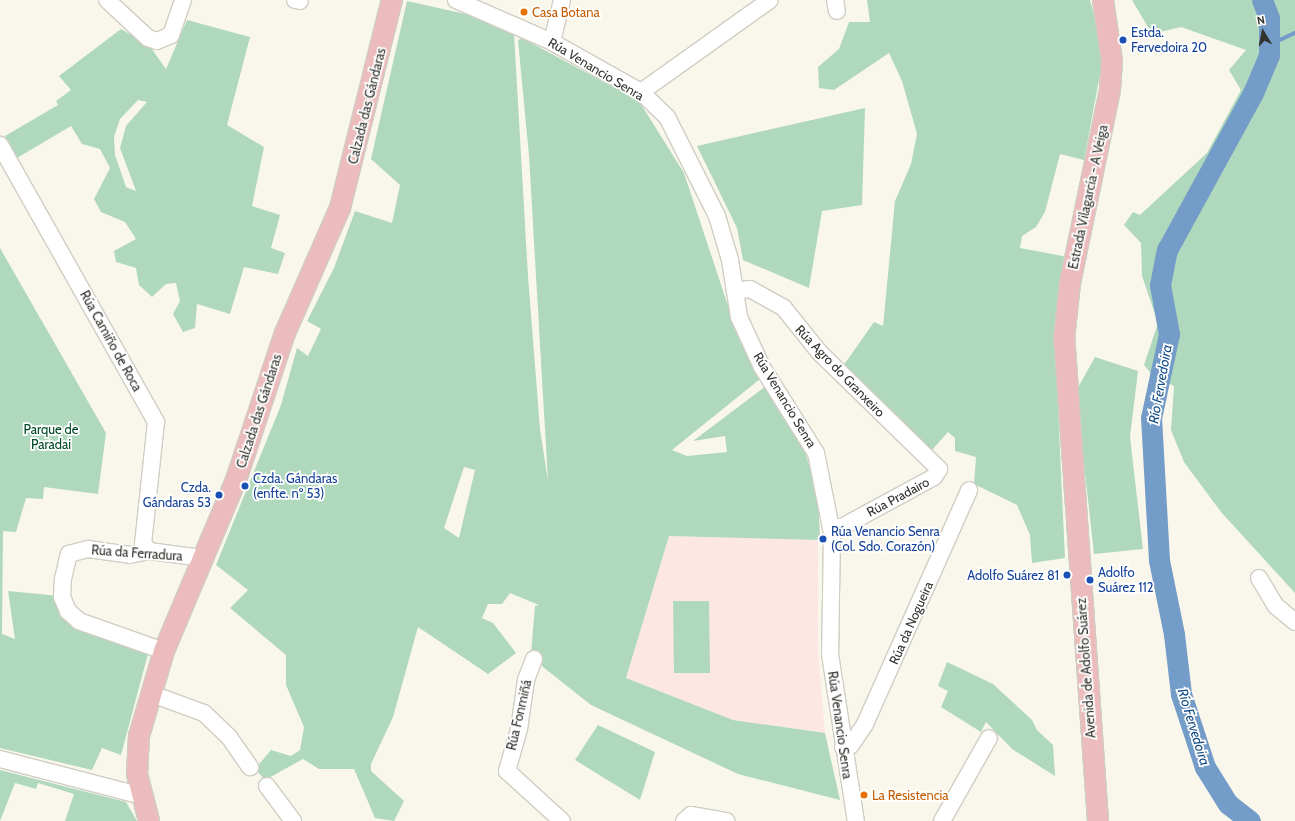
<!DOCTYPE html>
<html>
<head>
<meta charset="utf-8">
<style>
	body { margin:0 }
	#map { position:relative; width:1295px; height:821px; overflow:hidden; background:#f9f7ec; font-family:Cabin,sans-serif }
	div>[style] { position:absolute }
	.education>* { inset:0; background:#fde7e5 }
	.green>* { inset:0; background:#b0d8bd }
	.stream>* { height:3.5px; margin:-1.75px; padding:0 1.75px; transform-origin:1.75px; border-radius:1.75px; background:#749cc8 }
	.river>* { height:21px; margin:-10.5px; padding:0 10.5px; transform-origin:10.5px; border-radius:10.5px; background:#749cc8 }
	.roads { filter:drop-shadow(1px 0 #d0cdc3) drop-shadow(-1px 0 #d0cdc3) drop-shadow(0 1px #d0cdc3) drop-shadow(0 -1px #d0cdc3) }
	.minor>* { height:16px; margin:-8px; padding:0 8px; transform-origin:8px; border-radius:8px; background:#fff }
	.major>* { height:20px; margin:-10px; padding:0 10px; transform-origin:10px; border-radius:10px; background:#ecbcbc }
	.dots>* { width:11px; height:11px; translate:-50% -50%; box-sizing:border-box; border:2px solid #fff; border-radius:50% }
	span { translate:-50% -50%; white-space:nowrap; text-align:center; line-height:1.15; -webkit-text-stroke:3.5px #fff; paint-order:stroke }
	.food-label { font-size:13px; color:#c56008 }
	.left { translate:0 -50%; text-align:left }
	.transit-label { font-size:13px; color:#164399 }
	.right { translate:-100% -50%; text-align:right }
	.street-label { font-size:13px; color:#32322e }
	.park-label { font-size:13px; color:#004927 }
	.water-label { font-size:14px; color:#154e86; font-style:italic }
	.north { position:absolute; left:1243px; top:12px; width:40px; height:40px; -webkit-text-stroke:3px #fff; paint-order:stroke; rotate:350deg; font-size:11px; font-weight:700; line-height:16px; text-align:center; color:#32322e }
	.north::after { content:''; display:block; margin:auto; width:14px; height:18px; background:#32322e; clip-path:polygon(50% 0,100% 100%,50% 72%,0 100%) }
</style>
</head>
<body>
<div id="map">
	<div class="education">
		<i style="clip-path:polygon(669px 536px,818px 540px,818px 651px,825px 733px,733px 720px,626px 678px)"></i>
	</div>
	<div class="green">
		<i style="clip-path:polygon(867px 0,1090px 0,1104px 53px,1084px 160px,1060px 154px,1045px 212px,1036px 227px,1022px 236px,1020px 248px,1068px 257px,1056px 313px,1055px 344px,1065px 558px,1032px 563px,1030px 535px,1017px 505px,974px 484px,976px 457px,955px 451px,955px 438px,948px 432px,932px 450px,841px 369px,874px 322px,883px 326px,895px 201px,911px 164px,917px 134px,902px 81px,889px 53px,834px 90px,819px 88px,818px 67px,839px 49px,849px 22px,870px 22px)"></i>
		<i style="clip-path:polygon(1132px 0,1295px 0,1295px 593px,1221px 512px,1184px 462px,1171px 430px,1174px 386px,1153px 376px,1144px 365px,1158px 323px,1142px 276px,1141px 243px,1124px 225px,1133px 212px,1140px 215px,1207px 153px,1241px 90px,1229px 70px,1246px 50px,1181px 27px,1152px 34px)"></i>
		<i style="clip-path:polygon(evenodd,407px 1px,470px 15px,514px 34px,528px 276px,540px 429px,548px 481px,529px 156px,518px 40px,522px 38px,639px 101px,684px 173px,739px 339px,760px 379px,672px 450px,687px 456px,727px 452px,725px 436px,693px 441px,766px 386px,801px 438px,818px 495px,820px 536px,818px 540px,669px 536px,626px 678px,733px 720px,825px 733px,840px 800px,738px 774px,591px 705px,543px 667px,531px 653px,535px 606px,539px 605px,510px 593px,502px 604px,488px 604px,482px 618px,493px 623px,516px 653px,488px 674px,418px 627px,393px 717px,371px 764px,371px 771px,404px 801px,394px 821px,375px 818px,354px 769px,319px 769px,303px 759px,265px 780px,255px 769px,271px 750px,291px 756px,300px 750px,304px 727px,286px 685px,286px 655px,230px 608px,248px 590px,216px 565px,281px 405px,297px 348px,308px 356px,321px 329px,307px 321px,334px 268px,355px 211px,392px 223px,400px 185px,371px 159px,407px 1px,464px 467px,475px 470px,459px 538px,444px 528px,464px 467px)"></i>
		<i style="clip-path:polygon(evenodd,187px 20px,250px 37px,227px 125px,264px 147px,252px 206px,280px 215px,271px 248px,285px 253px,278px 274px,244px 267px,230px 314px,197px 304px,195px 328px,183px 332px,173px 314px,180px 301px,176px 283px,166px 284px,152px 297px,139px 285px,136px 268px,116px 262px,114px 251px,136px 239px,125px 222px,101px 212px,94px 199px,110px 168px,100px 149px,82px 144px,71px 126px,17px 158px,5px 136px,58px 105px,56px 101px,71px 90px,59px 76px,121px 29px,149px 45px,166px 69px,187px 20px,138px 100px,147px 102px,126px 126px,120px 148px,136px 191px,126px 187px,115px 155px,114px 137px,120px 119px,138px 100px)"></i>
		<i style="clip-path:polygon(865px 108px,862px 205px,822px 211px,809px 288px,743px 260px,737px 228px,697px 146px)"></i>
		<i style="clip-path:polygon(0 248px,106px 433px,98px 494px,44px 487px,43px 499px,26px 498px,16px 532px,3px 531px,2px 634px,15px 639px,8px 591px,60px 596px,80px 627px,148px 654px,121px 755px,102px 748px,92px 770px,0 748px)"></i>
		<i style="clip-path:polygon(1095px 357px,1138px 371px,1130px 437px,1143px 549px,1094px 554px,1076px 391px)"></i>
		<i style="clip-path:polygon(673px 601px,709px 601px,710px 673px,674px 673px)"></i>
		<i style="clip-path:polygon(947px 662px,993px 684px,1032px 720px,1037px 730px,1053px 745px,1055px 776px,1012px 749px,986px 722px,981px 732px,941px 707px,948px 691px,938px 686px)"></i>
		<i style="clip-path:polygon(598px 725px,655px 752px,640px 800px,575px 760px)"></i>
		<i style="clip-path:polygon(0 770px,126px 802px,137px 821px,65px 821px,74px 794px,38px 783px,36px 789px,15px 783px,0 821px)"></i>
	</div>
	<div class="stream">
		<i style="left:1269px;top:45px;width:29px;rotate:-25deg"></i>
	</div>
	<div class="river">
		<i style="left:1250px;top:821px;width:28px;rotate:-142deg"></i>
		<i style="left:1228px;top:804px;width:44px;rotate:-121.9deg"></i>
		<i style="left:1205px;top:767px;width:77px;rotate:-108.2deg"></i>
		<i style="left:1181px;top:694px;width:60px;rotate:-96.7deg"></i>
		<i style="left:1174px;top:634px;width:76px;rotate:-101.5deg"></i>
		<i style="left:1159px;top:560px;width:142px;rotate:-93.2deg"></i>
		<i style="left:1151px;top:418px;width:86px;rotate:-77.9deg"></i>
		<i style="left:1169px;top:334px;width:50px;rotate:-100.4deg"></i>
		<i style="left:1160px;top:285px;width:36px;rotate:-79deg"></i>
		<i style="left:1167px;top:250px;width:179px;rotate:-61.3deg"></i>
		<i style="left:1253px;top:93px;width:41px;rotate:-67.2deg"></i>
		<i style="left:1269px;top:55px;width:37px;rotate:-90deg"></i>
		<i style="left:1269px;top:18px;width:19px;rotate:-111deg"></i>
	</div>
	<div class="roads">
		<div class="minor">
			<i style="left:107px;top:0;width:56px;rotate:42.8deg"></i>
			<i style="left:148px;top:38px;width:9px;rotate:18deg"></i>
			<i style="left:157px;top:41px;width:15px;rotate:-23deg"></i>
			<i style="left:171px;top:35px;width:37px;rotate:-71deg"></i>
			<i style="left:295px;top:0;width:5px;rotate:11deg"></i>
			<i style="left:456px;top:0;width:105px;rotate:23.6deg"></i>
			<i style="left:552px;top:42px;width:102px;rotate:29.3deg"></i>
			<i style="left:641px;top:92px;width:36px;rotate:44deg"></i>
			<i style="left:667px;top:117px;width:111px;rotate:63.2deg"></i>
			<i style="left:717px;top:216px;width:46px;rotate:73.5deg"></i>
			<i style="left:730px;top:260px;width:58px;rotate:81deg"></i>
			<i style="left:739px;top:317px;width:55px;rotate:65.3deg"></i>
			<i style="left:762px;top:367px;width:102px;rotate:57.9deg"></i>
			<i style="left:816px;top:453px;width:82px;rotate:78.7deg"></i>
			<i style="left:832px;top:533px;width:121px;rotate:90.9deg"></i>
			<i style="left:830px;top:654px;width:169px;rotate:81.2deg"></i>
			<i style="left:835px;top:0;width:11px;rotate:80deg"></i>
			<i style="left:552px;top:42px;width:43px;rotate:-76.6deg"></i>
			<i style="left:641px;top:92px;width:158px;rotate:-35.5deg"></i>
			<i style="left:0;top:145px;width:318px;rotate:60.6deg"></i>
			<i style="left:156px;top:422px;width:122px;rotate:96.1deg"></i>
			<i style="left:143px;top:543px;width:10px;rotate:53deg"></i>
			<i style="left:735px;top:291px;width:15px;rotate:-8deg"></i>
			<i style="left:750px;top:289px;width:38px;rotate:29deg"></i>
			<i style="left:783px;top:307px;width:58px;rotate:51.3deg"></i>
			<i style="left:819px;top:352px;width:168px;rotate:44.3deg"></i>
			<i style="left:939px;top:469px;width:9px;rotate:122deg"></i>
			<i style="left:934px;top:477px;width:105px;rotate:151.5deg"></i>
			<i style="left:842px;top:527px;width:11px;rotate:175deg"></i>
			<i style="left:1259px;top:578px;width:33px;rotate:59deg"></i>
			<i style="left:1276px;top:606px;width:25px;rotate:40deg"></i>
			<i style="left:164px;top:651px;width:90px;rotate:-160.6deg"></i>
			<i style="left:79px;top:621px;width:15px;rotate:-138deg"></i>
			<i style="left:68px;top:611px;width:15px;rotate:-113deg"></i>
			<i style="left:62px;top:597px;width:18px;rotate:-87deg"></i>
			<i style="left:63px;top:579px;width:26px;rotate:-77deg"></i>
			<i style="left:69px;top:554px;width:20px;rotate:-15deg"></i>
			<i style="left:88px;top:549px;width:42px;rotate:8.1deg"></i>
			<i style="left:130px;top:555px;width:19px;rotate:-12deg"></i>
			<i style="left:149px;top:551px;width:53px;rotate:7.5deg"></i>
			<i style="left:534px;top:659px;width:22px;rotate:111deg"></i>
			<i style="left:526px;top:680px;width:49px;rotate:98.1deg"></i>
			<i style="left:519px;top:729px;width:44px;rotate:105.9deg"></i>
			<i style="left:507px;top:771px;width:74px;rotate:42.3deg"></i>
			<i style="left:152px;top:694px;width:55px;rotate:20.1deg"></i>
			<i style="left:204px;top:713px;width:35px;rotate:44deg"></i>
			<i style="left:229px;top:737px;width:37px;rotate:55deg"></i>
			<i style="left:843px;top:747px;width:8px;rotate:-14deg"></i>
			<i style="left:851px;top:745px;width:25px;rotate:-56deg"></i>
			<i style="left:865px;top:724px;width:256px;rotate:-66deg"></i>
			<i style="left:0;top:759px;width:147px;rotate:14.6deg"></i>
			<i style="left:267px;top:786px;width:44px;rotate:53.4deg"></i>
			<i style="left:684px;top:821px;width:9px;rotate:-41deg"></i>
			<i style="left:691px;top:815px;width:36px;rotate:10deg"></i>
			<i style="left:942px;top:821px;width:95px;rotate:-60.5deg"></i>
		</div>
		<div class="major">
			<i style="left:149px;top:821px;width:49px;rotate:-104.3deg"></i>
			<i style="left:137px;top:774px;width:38px;rotate:-87deg"></i>
			<i style="left:139px;top:736px;width:89px;rotate:-73.6deg"></i>
			<i style="left:164px;top:651px;width:189px;rotate:-67.2deg"></i>
			<i style="left:237px;top:477px;width:152px;rotate:-71.6deg"></i>
			<i style="left:285px;top:333px;width:137px;rotate:-66.3deg"></i>
			<i style="left:340px;top:208px;width:214px;rotate:-76deg"></i>
			<i style="left:1098px;top:821px;width:483px;rotate:-94deg"></i>
			<i style="left:1064px;top:339px;width:56px;rotate:-83.9deg"></i>
			<i style="left:1070px;top:283px;width:198px;rotate:-78.3deg"></i>
			<i style="left:1110px;top:89px;width:28px;rotate:-86deg"></i>
			<i style="left:1112px;top:61px;width:62px;rotate:-98.4deg"></i>
		</div>
	</div>
	<div class="dots">
		<i style="left:524px;top:12px;background:#e8710a"></i>
		<i style="left:1123px;top:40px;background:#1a4fb4"></i>
		<i style="left:245px;top:486px;background:#1a4fb4"></i>
		<i style="left:219px;top:495px;background:#1a4fb4"></i>
		<i style="left:823px;top:539px;background:#1a4fb4"></i>
		<i style="left:1067px;top:575px;background:#1a4fb4"></i>
		<i style="left:1090px;top:580px;background:#1a4fb4"></i>
		<i style="left:864px;top:795px;background:#e8710a"></i>
	</div>
	<div class="food-label">
		<span class="left" style="left:532px;top:12px">Casa Botana</span>
		<span class="left" style="left:872px;top:795px">La Resistencia</span>
	</div>
	<div class="transit-label">
		<span class="left" style="left:1131px;top:40px">Estda.<br>Fervedoira 20</span>
		<span class="left" style="left:253px;top:486px">Czda. Gándaras<br>(enfte. nº 53)</span>
		<span class="right" style="left:211px;top:495px">Czda.<br>Gándaras 53</span>
		<span class="left" style="left:831px;top:539px">Rúa Venancio Senra<br>(Col. Sdo. Corazón)</span>
		<span class="left" style="left:1098px;top:580px">Adolfo<br>Suárez 112</span>
		<span class="right" style="left:1059px;top:575px">Adolfo Suárez 81</span>
	</div>
	<div class="street-label">
		<span style="left:596px;top:69px;rotate:31deg">Rúa Venancio Senra</span>
		<span style="left:367px;top:106px;rotate:-76deg">Calzada das Gándaras</span>
		<span style="left:1088px;top:197px;rotate:-78deg">Estrada Vilagarcía - A Veiga</span>
		<span style="left:111px;top:341px;rotate:61deg">Rúa Camiño de Roca</span>
		<span style="left:840px;top:371px;rotate:46deg">Rúa Agro do Granxeiro</span>
		<span style="left:785px;top:400px;rotate:59deg">Rúa Venancio Senra</span>
		<span style="left:259px;top:411px;rotate:-72deg">Calzada das Gándaras</span>
		<span style="left:898px;top:497px;rotate:-28deg">Rúa Pradairo</span>
		<span style="left:137px;top:553px;rotate:4deg">Rúa da Ferradura</span>
		<span style="left:911px;top:623px;rotate:-66deg">Rúa da Nogueira</span>
		<span style="left:1086px;top:668px;rotate:-94deg">Avenida de Adolfo Suárez</span>
		<span style="left:519px;top:715px;rotate:-77deg">Rúa Fonmiñá</span>
		<span style="left:840px;top:725px;rotate:82deg">Rúa Venancio Senra</span>
	</div>
	<div class="park-label">
		<span style="left:51px;top:437px">Parque de<br>Paradai</span>
	</div>
	<div class="water-label">
		<span style="left:1160px;top:384px;rotate:-80deg">Río Fervedoira</span>
		<span style="left:1194px;top:727px;rotate:73deg">Río Fervedoira</span>
	</div>
	<div class="north">N</div>
</div>
</body>
</html>
